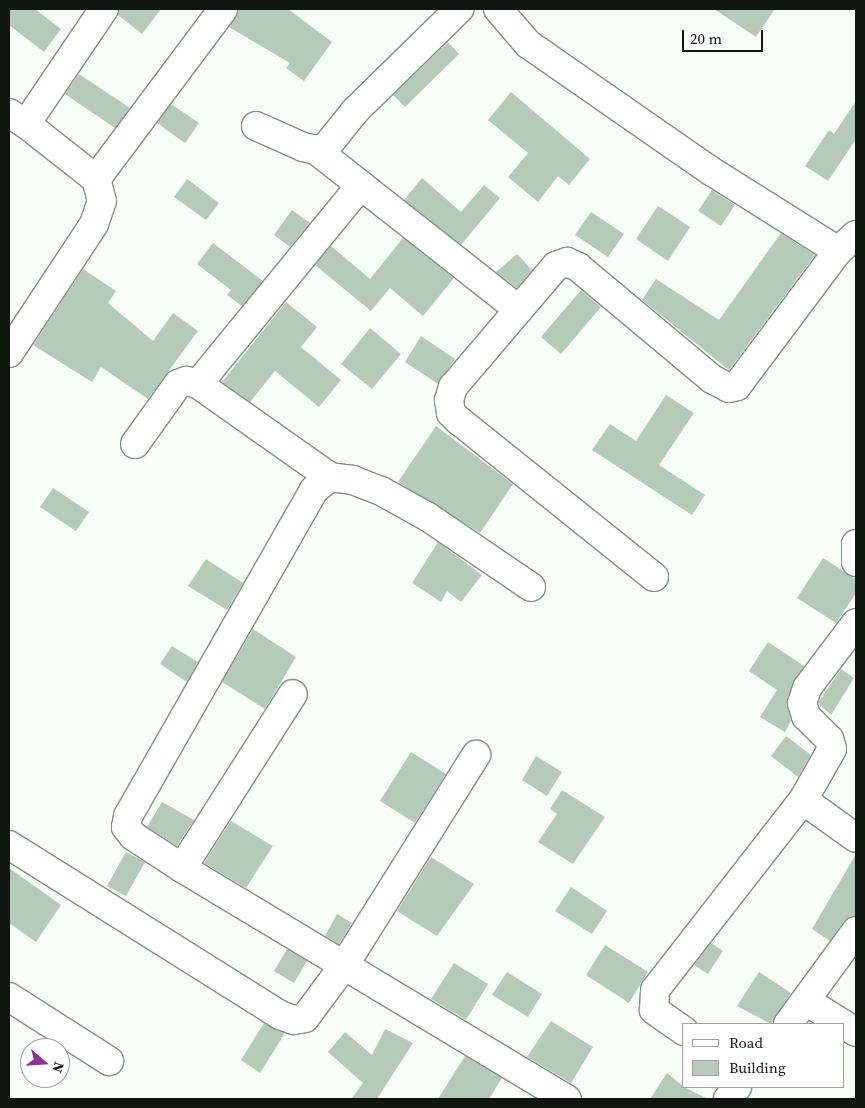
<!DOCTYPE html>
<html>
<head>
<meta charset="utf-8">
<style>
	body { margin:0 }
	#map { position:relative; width:865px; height:1108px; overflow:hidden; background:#f6fef7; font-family:"Source Serif 4",serif }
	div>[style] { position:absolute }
	.building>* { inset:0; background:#b5cab8 }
	.roads { filter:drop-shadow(1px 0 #7f9382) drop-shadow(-1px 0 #7f9382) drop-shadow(0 1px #7f9382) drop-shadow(0 -1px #7f9382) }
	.minor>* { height:28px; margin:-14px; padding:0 14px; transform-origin:14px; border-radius:14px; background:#fff }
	span { translate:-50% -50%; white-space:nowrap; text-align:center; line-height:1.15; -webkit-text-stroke:5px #fff; paint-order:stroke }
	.frame { position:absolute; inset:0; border:10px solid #0e160f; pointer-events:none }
	.legend { position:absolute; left:682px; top:1023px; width:162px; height:65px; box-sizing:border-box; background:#fff; border:1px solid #9fa29f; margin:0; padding:6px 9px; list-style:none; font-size:15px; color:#0e160f }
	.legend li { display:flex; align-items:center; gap:10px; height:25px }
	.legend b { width:25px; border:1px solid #9fa29f }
	.north { position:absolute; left:20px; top:1038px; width:50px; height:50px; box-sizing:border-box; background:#fff; border:1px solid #9fa29f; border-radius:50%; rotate:109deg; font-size:14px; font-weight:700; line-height:20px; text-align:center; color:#0e160f }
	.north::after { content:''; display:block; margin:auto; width:18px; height:22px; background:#952e93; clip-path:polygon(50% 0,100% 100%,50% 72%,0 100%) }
	.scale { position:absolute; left:682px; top:30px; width:81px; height:22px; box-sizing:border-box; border:2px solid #0e160f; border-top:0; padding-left:6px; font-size:15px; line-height:18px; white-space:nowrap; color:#0e160f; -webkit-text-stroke:4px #fff; paint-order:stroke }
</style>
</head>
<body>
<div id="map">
	<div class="building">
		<i style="clip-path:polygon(9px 9px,35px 9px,61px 29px,44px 52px,9px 25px)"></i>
		<i style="clip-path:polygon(119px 9px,161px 9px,142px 34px,118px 15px)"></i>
		<i style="clip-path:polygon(238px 9px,288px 9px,332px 42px,304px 81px,286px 68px,290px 63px,229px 27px)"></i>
		<i style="clip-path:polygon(714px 9px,775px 9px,756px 37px)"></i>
		<i style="clip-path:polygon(448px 42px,459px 54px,405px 107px,393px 95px)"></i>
		<i style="clip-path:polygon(79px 74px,130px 108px,115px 128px,65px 94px)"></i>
		<i style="clip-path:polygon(511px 92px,590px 159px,569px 185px,558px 176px,538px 202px,508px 177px,528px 153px,488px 120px)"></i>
		<i style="clip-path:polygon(856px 101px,856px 139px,828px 181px,805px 166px,829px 130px,834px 134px)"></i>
		<i style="clip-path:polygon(171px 104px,199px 123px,185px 143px,157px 123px)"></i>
		<i style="clip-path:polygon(422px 178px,461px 212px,484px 185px,500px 198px,461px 245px,404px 200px)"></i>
		<i style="clip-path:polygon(187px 179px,219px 203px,206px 220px,174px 197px)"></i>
		<i style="clip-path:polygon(712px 190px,735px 205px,721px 226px,698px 211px)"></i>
		<i style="clip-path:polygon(658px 206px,690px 227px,668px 261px,636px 239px)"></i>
		<i style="clip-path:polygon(292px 210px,310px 223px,290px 247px,274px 235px)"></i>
		<i style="clip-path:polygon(591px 212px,624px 234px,608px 257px,575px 235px)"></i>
		<i style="clip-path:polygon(781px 233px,815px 255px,729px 370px,642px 300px,656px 279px,719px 320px)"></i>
		<i style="clip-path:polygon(403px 238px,454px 278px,423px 316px,390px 288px,371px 311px,315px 265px,331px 246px,370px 279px)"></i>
		<i style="clip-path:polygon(213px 243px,263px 281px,242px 306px,227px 295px,231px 290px,197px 264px)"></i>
		<i style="clip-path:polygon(517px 254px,532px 270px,517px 288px,496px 272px)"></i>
		<i style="clip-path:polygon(83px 269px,116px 291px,108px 303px,153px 341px,173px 313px,198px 331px,148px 399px,101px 367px,92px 382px,33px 345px)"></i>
		<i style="clip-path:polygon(581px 290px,601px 307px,561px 354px,541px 337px)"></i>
		<i style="clip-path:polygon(286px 302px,317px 327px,301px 347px,341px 380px,319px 407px,275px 371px,250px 402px,222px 382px)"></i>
		<i style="clip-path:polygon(370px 328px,401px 354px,372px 389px,341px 364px)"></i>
		<i style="clip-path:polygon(421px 336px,455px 359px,438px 384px,405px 362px)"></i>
		<i style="clip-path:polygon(666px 395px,694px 413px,659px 465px,705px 495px,692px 515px,592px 450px,610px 424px,636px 441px)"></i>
		<i style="clip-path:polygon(436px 426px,513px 484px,480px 533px,398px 482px)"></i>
		<i style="clip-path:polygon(53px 488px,89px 512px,76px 531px,40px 507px)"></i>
		<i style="clip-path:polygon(438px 542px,482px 575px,461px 602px,447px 591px,441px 602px,412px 583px)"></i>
		<i style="clip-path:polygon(823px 558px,856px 579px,856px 593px,836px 623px,797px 598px)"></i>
		<i style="clip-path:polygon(206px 559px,243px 583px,227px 610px,188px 586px)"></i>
		<i style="clip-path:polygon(253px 629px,296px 657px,265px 709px,222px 682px)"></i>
		<i style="clip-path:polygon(768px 642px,804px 666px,787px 698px,791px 721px,785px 732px,760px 717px,777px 690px,749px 671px)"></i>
		<i style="clip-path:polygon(172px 646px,198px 662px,187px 682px,160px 664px)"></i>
		<i style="clip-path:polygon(841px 669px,854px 678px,831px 715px,818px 703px)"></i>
		<i style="clip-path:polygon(786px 736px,811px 755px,798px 777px,771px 756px)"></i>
		<i style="clip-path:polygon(411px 752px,446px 774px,415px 823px,380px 801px)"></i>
		<i style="clip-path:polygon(536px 756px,562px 772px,547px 796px,522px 780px)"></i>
		<i style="clip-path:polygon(562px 790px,605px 817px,573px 864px,538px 842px,557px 814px,550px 809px)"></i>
		<i style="clip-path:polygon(162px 802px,194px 820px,177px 846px,147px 827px)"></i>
		<i style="clip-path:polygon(231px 821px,273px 846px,246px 888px,204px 863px)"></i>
		<i style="clip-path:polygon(126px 852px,145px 862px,126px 896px,107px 886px)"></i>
		<i style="clip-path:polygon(856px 854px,856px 915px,844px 921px,830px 941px,812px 929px)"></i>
		<i style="clip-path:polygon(431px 857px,474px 884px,437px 936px,397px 911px)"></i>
		<i style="clip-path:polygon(9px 868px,61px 905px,36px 942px,9px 923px)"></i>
		<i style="clip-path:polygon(571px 887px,607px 911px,592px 934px,555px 911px)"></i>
		<i style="clip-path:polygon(337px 914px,352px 923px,339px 944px,325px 936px)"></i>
		<i style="clip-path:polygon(711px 943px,723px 951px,708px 974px,694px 965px)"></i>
		<i style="clip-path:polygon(605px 945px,648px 972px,629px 1003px,586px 975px)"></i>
		<i style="clip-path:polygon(287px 949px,307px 961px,294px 983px,274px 971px)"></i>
		<i style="clip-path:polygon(454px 963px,488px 984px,466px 1020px,431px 999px)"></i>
		<i style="clip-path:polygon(507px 972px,542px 994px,528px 1017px,492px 995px)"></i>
		<i style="clip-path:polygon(759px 972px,791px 993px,771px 1024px,737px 1006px)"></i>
		<i style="clip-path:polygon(551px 1021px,593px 1047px,571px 1083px,527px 1057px)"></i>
		<i style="clip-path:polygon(264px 1023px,285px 1033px,260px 1073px,241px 1060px)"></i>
		<i style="clip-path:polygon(385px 1029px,413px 1043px,377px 1099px,351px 1099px,363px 1083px,328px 1052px,345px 1032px,372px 1055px)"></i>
		<i style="clip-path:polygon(465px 1056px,502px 1078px,489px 1099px,438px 1099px)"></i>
		<i style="clip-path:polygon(667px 1073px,684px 1087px,708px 1099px,650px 1099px)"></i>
	</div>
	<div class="roads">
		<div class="minor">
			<i style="left:498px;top:9px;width:46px;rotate:49.4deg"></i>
			<i style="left:528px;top:44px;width:223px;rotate:34.8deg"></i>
			<i style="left:711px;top:171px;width:150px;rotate:32.2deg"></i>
			<i style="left:838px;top:251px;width:24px;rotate:-42deg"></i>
			<i style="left:9px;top:113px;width:20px;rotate:33deg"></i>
			<i style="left:26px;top:124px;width:139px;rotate:-55.9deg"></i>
			<i style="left:256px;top:126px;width:51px;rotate:24.1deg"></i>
			<i style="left:303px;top:147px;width:13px;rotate:13deg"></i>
			<i style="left:316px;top:150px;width:10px;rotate:-17deg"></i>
			<i style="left:326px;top:147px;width:46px;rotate:-51.1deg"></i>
			<i style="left:355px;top:111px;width:146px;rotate:-44.4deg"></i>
			<i style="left:316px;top:150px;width:258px;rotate:38.2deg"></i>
			<i style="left:96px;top:179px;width:212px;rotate:-53.2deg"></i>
			<i style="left:9px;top:353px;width:154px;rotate:-56.6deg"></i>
			<i style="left:94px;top:224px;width:24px;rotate:-71deg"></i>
			<i style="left:102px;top:201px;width:23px;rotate:-105deg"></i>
			<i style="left:96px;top:179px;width:89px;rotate:-141.8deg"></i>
			<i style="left:198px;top:384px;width:257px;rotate:-50.7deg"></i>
			<i style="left:135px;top:444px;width:74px;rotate:-54.4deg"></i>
			<i style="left:178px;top:384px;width:9px;rotate:-21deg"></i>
			<i style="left:186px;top:381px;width:12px;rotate:14deg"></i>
			<i style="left:198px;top:384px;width:161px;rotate:35.2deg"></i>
			<i style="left:856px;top:544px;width:18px;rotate:90deg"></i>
			<i style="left:654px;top:577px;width:250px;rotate:-141.3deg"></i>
			<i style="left:459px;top:421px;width:11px;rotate:-135deg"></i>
			<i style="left:451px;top:413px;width:13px;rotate:-99deg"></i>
			<i style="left:449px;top:400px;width:14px;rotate:-73deg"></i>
			<i style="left:453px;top:387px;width:159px;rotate:-49.6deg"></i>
			<i style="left:556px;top:266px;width:12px;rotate:-20deg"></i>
			<i style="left:567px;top:262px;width:12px;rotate:24deg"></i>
			<i style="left:578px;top:267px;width:175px;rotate:39.9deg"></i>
			<i style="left:712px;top:379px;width:19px;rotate:28deg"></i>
			<i style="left:729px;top:388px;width:8px;rotate:-14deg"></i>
			<i style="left:737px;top:386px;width:169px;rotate:-53.2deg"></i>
			<i style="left:531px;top:587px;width:125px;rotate:-145.8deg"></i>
			<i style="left:428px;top:517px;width:54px;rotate:-151deg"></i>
			<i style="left:381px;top:491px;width:30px;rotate:-159deg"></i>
			<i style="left:353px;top:480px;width:23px;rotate:-173deg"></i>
			<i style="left:330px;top:477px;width:21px;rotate:141deg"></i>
			<i style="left:314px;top:490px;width:375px;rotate:119.7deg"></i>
			<i style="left:128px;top:816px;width:11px;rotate:100deg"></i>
			<i style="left:126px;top:827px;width:11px;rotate:52deg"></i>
			<i style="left:133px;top:836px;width:59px;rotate:33.1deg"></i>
			<i style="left:182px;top:868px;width:449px;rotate:31deg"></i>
			<i style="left:856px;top:623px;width:81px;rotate:127deg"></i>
			<i style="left:807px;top:688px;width:16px;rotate:108deg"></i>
			<i style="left:802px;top:703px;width:14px;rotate:73deg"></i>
			<i style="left:806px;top:716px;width:33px;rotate:45deg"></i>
			<i style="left:829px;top:739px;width:10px;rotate:73deg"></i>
			<i style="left:832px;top:749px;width:59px;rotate:119.6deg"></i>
			<i style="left:803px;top:800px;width:65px;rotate:35.6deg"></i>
			<i style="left:9px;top:845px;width:320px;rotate:32.1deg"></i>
			<i style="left:280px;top:1015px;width:15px;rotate:20deg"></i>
			<i style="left:294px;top:1020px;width:11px;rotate:-10deg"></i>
			<i style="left:305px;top:1018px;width:67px;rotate:-53.5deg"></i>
			<i style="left:345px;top:964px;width:247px;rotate:-57.9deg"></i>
			<i style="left:182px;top:868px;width:206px;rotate:-57.5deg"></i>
			<i style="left:9px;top:997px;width:119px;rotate:32.6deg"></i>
			<i style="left:806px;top:1001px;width:59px;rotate:31.8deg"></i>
			<i style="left:788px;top:1024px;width:115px;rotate:-53.8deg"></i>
			<i style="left:684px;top:1031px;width:37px;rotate:-145deg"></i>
			<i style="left:654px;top:1010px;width:20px;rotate:-87deg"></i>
			<i style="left:655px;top:990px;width:241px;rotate:-52.1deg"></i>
			<i style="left:728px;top:1099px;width:15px;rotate:-53deg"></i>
		</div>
	</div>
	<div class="frame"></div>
	<ul class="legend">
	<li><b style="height:6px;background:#fff"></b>Road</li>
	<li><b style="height:14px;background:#b5cab8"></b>Building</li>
	</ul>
	<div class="north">N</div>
	<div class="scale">20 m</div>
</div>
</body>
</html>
